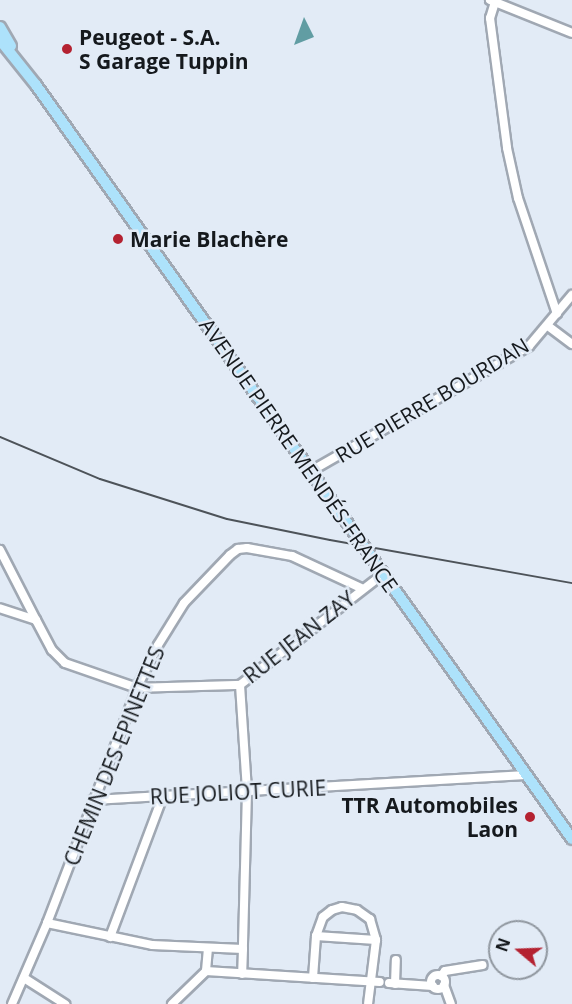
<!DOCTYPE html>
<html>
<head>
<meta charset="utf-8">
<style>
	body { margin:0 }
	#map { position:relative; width:572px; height:1004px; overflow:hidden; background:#e2ebf6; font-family:"Open Sans",sans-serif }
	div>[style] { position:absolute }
	.water>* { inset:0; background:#619da3 }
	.roads { filter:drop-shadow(2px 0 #a0a8b3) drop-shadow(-2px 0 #a0a8b3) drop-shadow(0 2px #a0a8b3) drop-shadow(0 -2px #a0a8b3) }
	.minor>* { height:8px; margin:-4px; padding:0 4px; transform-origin:4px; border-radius:4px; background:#fff }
	.minor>.ring { margin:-4px; padding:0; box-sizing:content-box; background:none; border:8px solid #fff; border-radius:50% }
	.major>* { height:10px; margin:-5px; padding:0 5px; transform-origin:5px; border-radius:5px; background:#ade2fb }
	.rail>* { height:2px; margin:-1px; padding:0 1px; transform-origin:1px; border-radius:1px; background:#4d5359 }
	.dots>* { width:16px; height:16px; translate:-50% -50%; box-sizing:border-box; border:3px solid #e2ebf6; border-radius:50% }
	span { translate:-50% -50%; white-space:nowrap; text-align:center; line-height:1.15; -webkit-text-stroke:5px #e2ebf6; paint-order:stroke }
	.poi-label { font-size:21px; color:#15191d; font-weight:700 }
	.left { translate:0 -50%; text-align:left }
	.right { translate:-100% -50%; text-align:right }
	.street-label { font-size:21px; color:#15191d }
	.north { position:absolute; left:488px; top:920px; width:60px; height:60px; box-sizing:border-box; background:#e2ebf6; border:2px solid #90979f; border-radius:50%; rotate:289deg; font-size:16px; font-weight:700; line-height:24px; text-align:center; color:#15191d }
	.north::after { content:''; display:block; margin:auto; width:21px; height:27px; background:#b42231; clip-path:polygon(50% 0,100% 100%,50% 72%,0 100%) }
</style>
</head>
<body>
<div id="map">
	<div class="water">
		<i style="clip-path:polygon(304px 17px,314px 37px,294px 45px)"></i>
	</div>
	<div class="roads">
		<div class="minor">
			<i style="left:490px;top:0;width:88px;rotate:21.9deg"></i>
			<i style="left:495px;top:2px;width:17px;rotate:107deg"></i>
			<i style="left:490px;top:18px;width:131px;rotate:82.5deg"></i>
			<i style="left:507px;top:148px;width:51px;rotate:77.6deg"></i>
			<i style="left:518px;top:198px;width:122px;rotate:71.4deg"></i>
			<i style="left:548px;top:326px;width:30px;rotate:37deg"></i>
			<i style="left:311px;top:471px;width:251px;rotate:-29.8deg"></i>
			<i style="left:529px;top:346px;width:67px;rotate:-49.9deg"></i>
			<i style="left:0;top:550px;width:79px;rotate:62.8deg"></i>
			<i style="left:36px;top:620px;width:38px;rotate:-162deg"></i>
			<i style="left:36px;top:620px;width:34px;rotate:62deg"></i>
			<i style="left:52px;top:650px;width:18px;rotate:45deg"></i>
			<i style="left:65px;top:663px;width:76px;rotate:19.1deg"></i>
			<i style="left:137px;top:688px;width:103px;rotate:-1.7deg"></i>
			<i style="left:240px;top:685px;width:181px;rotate:-37.8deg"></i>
			<i style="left:240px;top:685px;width:106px;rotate:86.2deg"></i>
			<i style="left:247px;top:791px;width:158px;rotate:91.5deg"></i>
			<i style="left:93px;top:800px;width:434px;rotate:-3.3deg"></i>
			<i style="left:47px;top:923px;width:107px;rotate:11.8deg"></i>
			<i style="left:152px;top:945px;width:91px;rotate:2.5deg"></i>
			<i style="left:243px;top:949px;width:25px;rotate:92deg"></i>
			<i style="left:316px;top:936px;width:60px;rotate:3.8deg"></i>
			<i style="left:110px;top:937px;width:151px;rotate:-69.4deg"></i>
			<i style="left:208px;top:948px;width:23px;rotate:95deg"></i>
			<i style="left:206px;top:971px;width:174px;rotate:3.6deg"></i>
			<i class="ring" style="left:431px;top:975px;width:6px;height:6px"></i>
			<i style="left:441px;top:976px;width:6px;rotate:-51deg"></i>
			<i style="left:445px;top:971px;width:38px;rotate:-9deg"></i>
			<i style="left:24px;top:978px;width:49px;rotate:32.4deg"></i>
			<i style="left:313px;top:978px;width:42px;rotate:-85.9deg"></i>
			<i style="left:316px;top:936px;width:20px;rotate:-70deg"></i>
			<i style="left:323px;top:917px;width:11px;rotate:-38deg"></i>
			<i style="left:332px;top:910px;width:10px;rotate:-17deg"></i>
			<i style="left:342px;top:907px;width:15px;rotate:11deg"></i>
			<i style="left:357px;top:910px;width:16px;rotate:35deg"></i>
			<i style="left:370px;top:919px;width:22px;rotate:74deg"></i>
			<i style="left:376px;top:940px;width:64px;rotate:97.1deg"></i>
			<i style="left:389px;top:983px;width:44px;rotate:3.9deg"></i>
			<i style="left:395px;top:984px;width:24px;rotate:-88deg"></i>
			<i style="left:444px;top:985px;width:20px;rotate:70deg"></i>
			<i style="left:12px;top:1004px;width:88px;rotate:-66.6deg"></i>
			<i style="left:47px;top:923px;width:257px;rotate:-69deg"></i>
			<i style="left:139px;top:683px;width:42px;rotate:-63.4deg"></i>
			<i style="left:158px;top:645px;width:49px;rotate:-58.2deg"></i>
			<i style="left:184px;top:603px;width:66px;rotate:-46.2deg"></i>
			<i style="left:230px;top:555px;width:10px;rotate:-37deg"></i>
			<i style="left:238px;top:549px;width:9px;rotate:-6deg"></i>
			<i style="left:247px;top:548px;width:46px;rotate:10.1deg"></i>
			<i style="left:292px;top:556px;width:76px;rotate:24.9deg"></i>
			<i style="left:172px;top:1004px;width:47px;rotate:-44.1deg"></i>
		</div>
		<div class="major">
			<i style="left:0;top:27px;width:22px;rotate:60deg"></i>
			<i style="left:0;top:40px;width:58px;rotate:51.3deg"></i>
			<i style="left:36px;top:85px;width:925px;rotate:54.59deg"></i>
		</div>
	</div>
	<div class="rail">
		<i style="left:0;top:437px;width:108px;rotate:22.8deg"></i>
		<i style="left:100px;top:479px;width:133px;rotate:17.5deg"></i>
		<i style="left:227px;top:519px;width:105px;rotate:11.5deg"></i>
		<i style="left:330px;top:540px;width:246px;rotate:10.1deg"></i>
	</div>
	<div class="dots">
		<i style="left:67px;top:49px;background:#b42231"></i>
		<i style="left:118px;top:239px;background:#b42231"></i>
		<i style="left:530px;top:817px;background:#b42231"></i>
	</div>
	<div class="poi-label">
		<span class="left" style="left:79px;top:49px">Peugeot - S.A.<br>S Garage Tuppin</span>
		<span class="left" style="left:130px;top:239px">Marie Blachère</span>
		<span class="right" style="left:518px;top:817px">TTR Automobiles<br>Laon</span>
	</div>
	<div class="street-label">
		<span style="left:432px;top:400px;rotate:-31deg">RUE PIERRE BOURDAN</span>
		<span style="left:299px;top:455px;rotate:55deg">AVENUE PIERRE MENDÉS-FRANCE</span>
		<span style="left:299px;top:637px;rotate:-38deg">RUE JEAN ZAY</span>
		<span style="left:114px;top:756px;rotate:-68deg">CHEMIN DES EPINETTES</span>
		<span style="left:238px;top:792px;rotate:-3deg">RUE JOLIOT CURIE</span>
	</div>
	<div class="north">N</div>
</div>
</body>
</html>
